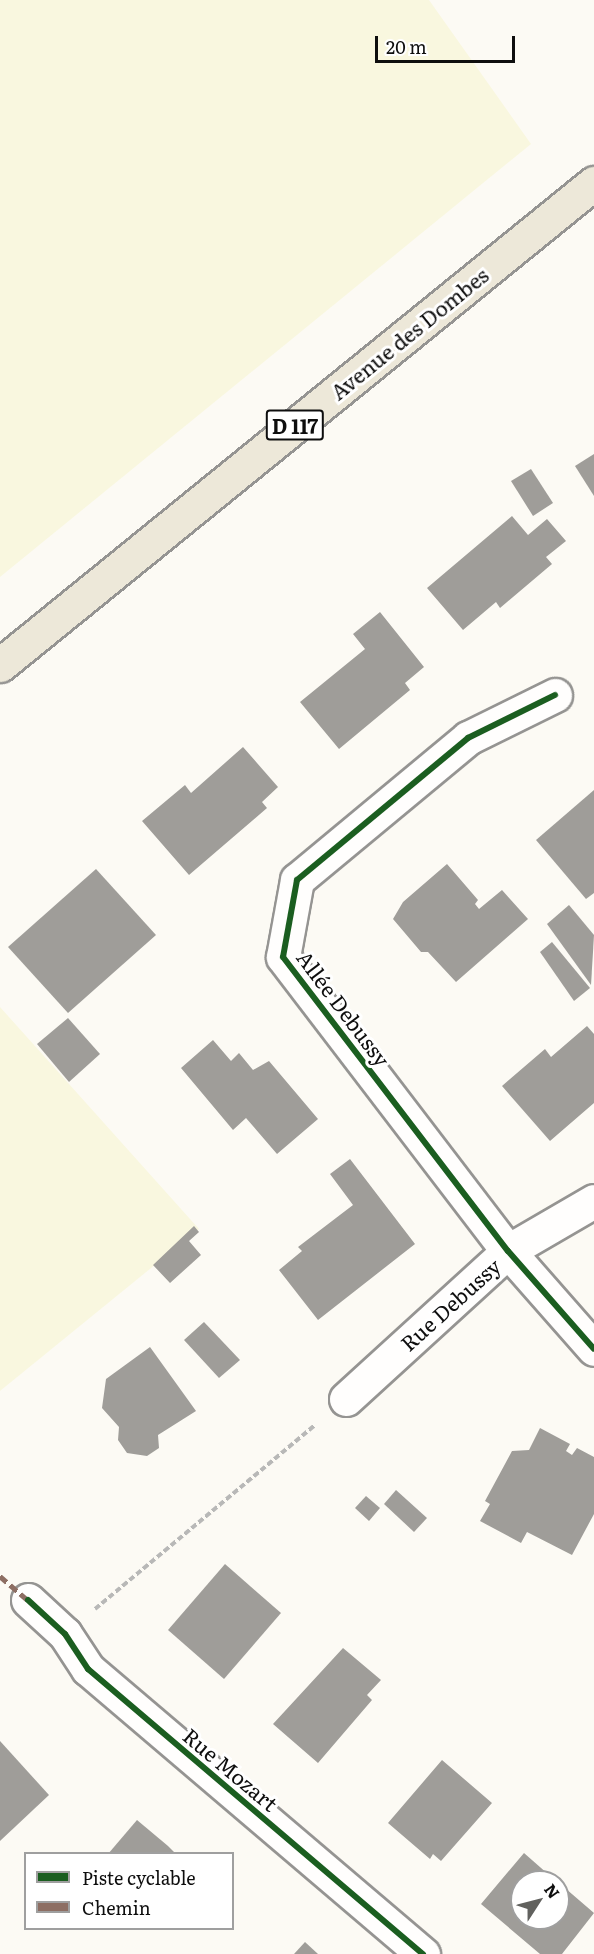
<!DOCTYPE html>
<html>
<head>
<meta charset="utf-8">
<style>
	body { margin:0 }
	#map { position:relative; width:594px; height:1954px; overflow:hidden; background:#fcfaf4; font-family:Literata,serif }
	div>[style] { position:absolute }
	.farmland>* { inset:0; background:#f9f7df }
	.building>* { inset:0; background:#9f9d99 }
	.path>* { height:4px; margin-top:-2px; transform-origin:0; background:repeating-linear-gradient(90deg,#b8b8b7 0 6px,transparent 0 9px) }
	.roads { filter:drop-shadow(2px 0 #959492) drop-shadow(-2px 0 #959492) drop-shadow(0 2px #959492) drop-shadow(0 -2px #959492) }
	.minor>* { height:33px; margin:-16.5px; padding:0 16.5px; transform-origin:16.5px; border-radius:16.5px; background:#fffefd }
	.major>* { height:33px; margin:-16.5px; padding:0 16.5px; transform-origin:16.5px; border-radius:16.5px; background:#ede8d9 }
	.quiet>* { height:4.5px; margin-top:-2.25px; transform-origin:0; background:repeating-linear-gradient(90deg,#8d6e63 0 9px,transparent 0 13.5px) }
	.cycleway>* { height:6px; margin:-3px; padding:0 3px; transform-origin:3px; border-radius:3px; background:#1b5e20 }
	span { translate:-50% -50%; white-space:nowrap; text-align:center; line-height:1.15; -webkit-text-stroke:6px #fff; paint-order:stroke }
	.shield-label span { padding:2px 4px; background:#fff; border:2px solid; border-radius:4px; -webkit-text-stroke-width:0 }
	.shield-label { font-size:20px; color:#0e0e0e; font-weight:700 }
	.street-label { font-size:21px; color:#0e0e0e }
	.legend { position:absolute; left:24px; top:1852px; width:210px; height:78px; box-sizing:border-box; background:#fff; border:2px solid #9f9f9f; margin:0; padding:8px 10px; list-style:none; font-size:18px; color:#0e0e0e }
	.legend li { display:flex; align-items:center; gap:12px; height:30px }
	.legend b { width:30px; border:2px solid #9f9f9f }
	.north { position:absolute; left:510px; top:1870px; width:60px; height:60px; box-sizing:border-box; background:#fff; border:2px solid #9f9f9f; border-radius:50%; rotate:54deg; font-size:16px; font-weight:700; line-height:24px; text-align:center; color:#0e0e0e }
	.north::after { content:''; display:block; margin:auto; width:21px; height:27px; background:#61615e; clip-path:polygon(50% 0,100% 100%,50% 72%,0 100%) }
	.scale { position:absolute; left:375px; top:36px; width:140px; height:27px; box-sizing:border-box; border:3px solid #0e0e0e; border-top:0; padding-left:8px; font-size:18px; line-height:21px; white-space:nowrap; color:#0e0e0e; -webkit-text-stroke:4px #fff; paint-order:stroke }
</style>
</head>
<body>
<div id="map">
	<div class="farmland">
		<i style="clip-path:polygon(0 0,429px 0,531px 144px,0 577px)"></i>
		<i style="clip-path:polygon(0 1007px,199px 1229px,0 1391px)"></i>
	</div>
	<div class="building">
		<i style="clip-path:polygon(594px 454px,594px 496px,575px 466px)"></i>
		<i style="clip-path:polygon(531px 469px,553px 503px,533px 516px,511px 481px)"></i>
		<i style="clip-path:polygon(512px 516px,528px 535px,547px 519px,566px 541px,546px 557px,552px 564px,500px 608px,496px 602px,463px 630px,427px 588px)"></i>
		<i style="clip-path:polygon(380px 612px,424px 667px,405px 683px,410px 690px,339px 749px,300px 702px,365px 649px,353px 634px)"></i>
		<i style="clip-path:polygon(243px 747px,278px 787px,262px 802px,267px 808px,189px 875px,142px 821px,185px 785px,191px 793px)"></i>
		<i style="clip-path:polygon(594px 790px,594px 893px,586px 899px,536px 840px)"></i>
		<i style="clip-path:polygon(447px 864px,478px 900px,475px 904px,479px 909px,502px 890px,528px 919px,456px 982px,428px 952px,421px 952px,393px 919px,403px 902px)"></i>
		<i style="clip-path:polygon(96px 869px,156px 935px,68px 1013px,8px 947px)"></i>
		<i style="clip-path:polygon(569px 905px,594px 935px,591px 985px,547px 924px)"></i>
		<i style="clip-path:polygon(552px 942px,590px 988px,574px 1001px,540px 952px)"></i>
		<i style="clip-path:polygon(68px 1018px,100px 1054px,69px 1082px,37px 1044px)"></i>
		<i style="clip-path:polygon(587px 1026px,594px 1034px,594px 1103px,550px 1141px,502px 1086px,545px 1049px,551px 1057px)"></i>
		<i style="clip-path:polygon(213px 1040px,231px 1061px,239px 1053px,253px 1070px,269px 1061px,318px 1119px,277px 1154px,246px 1118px,233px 1130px,181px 1068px)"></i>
		<i style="clip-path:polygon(350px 1159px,415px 1244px,318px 1320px,279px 1270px,302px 1251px,298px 1247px,353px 1205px,330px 1174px)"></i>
		<i style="clip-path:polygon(194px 1226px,199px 1232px,189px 1241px,201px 1255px,170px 1283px,153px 1265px)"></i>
		<i style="clip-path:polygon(204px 1322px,240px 1360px,219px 1378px,184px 1340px)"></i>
		<i style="clip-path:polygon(150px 1347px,196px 1411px,158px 1435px,159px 1448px,147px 1456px,127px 1453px,118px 1440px,119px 1427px,102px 1408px,106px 1379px)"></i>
		<i style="clip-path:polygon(540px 1428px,570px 1444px,566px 1451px,572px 1455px,577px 1448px,594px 1457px,594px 1514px,572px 1555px,527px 1532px,521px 1543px,480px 1521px,490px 1504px,485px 1501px,512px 1451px,529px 1450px)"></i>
		<i style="clip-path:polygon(396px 1490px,427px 1518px,414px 1532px,384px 1504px)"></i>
		<i style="clip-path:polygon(366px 1496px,380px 1508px,369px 1521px,355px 1508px)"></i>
		<i style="clip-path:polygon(225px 1564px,281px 1613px,224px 1679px,168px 1630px)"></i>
		<i style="clip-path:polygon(343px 1648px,381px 1680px,367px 1695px,372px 1700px,318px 1763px,273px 1724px)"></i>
		<i style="clip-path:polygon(0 1741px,49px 1795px,0 1841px)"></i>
		<i style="clip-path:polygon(442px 1760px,492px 1803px,441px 1861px,433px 1854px,430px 1859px,388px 1823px)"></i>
		<i style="clip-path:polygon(137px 1820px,168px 1846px,176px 1854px,108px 1854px)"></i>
		<i style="clip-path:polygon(524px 1853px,557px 1882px,522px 1882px,522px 1918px,558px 1918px,558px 1882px,594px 1913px,562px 1954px,540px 1954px,481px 1904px)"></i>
		<i style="clip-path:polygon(305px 1942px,318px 1954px,294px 1954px)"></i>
	</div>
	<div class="path">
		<i style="left:95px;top:1609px;width:287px;rotate:-39.9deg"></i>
	</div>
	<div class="roads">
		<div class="minor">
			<i style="left:555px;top:695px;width:97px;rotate:153.7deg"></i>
			<i style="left:468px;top:738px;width:222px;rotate:140.3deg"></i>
			<i style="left:297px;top:880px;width:78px;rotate:100.3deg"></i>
			<i style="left:283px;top:957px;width:370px;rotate:52.6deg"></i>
			<i style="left:508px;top:1251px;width:130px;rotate:48.7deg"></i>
			<i style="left:346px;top:1399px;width:219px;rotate:-42.4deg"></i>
			<i style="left:508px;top:1251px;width:99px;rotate:-30.2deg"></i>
			<i style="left:28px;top:1600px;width:50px;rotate:42.6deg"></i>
			<i style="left:65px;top:1634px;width:42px;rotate:56.7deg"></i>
			<i style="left:88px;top:1669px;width:440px;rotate:40.4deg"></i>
		</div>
		<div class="major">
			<i style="left:0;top:665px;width:765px;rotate:-39.06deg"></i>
		</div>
	</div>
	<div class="quiet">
		<i style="left:0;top:1576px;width:37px;rotate:41deg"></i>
	</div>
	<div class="cycleway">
		<i style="left:555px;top:695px;width:97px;rotate:153.7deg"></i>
		<i style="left:468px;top:738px;width:222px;rotate:140.3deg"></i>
		<i style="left:297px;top:880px;width:78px;rotate:100.3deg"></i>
		<i style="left:283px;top:957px;width:370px;rotate:52.6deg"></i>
		<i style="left:508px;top:1251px;width:130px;rotate:48.7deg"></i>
		<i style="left:28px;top:1600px;width:50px;rotate:42.6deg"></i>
		<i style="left:65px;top:1634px;width:42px;rotate:56.7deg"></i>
		<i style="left:88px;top:1669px;width:440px;rotate:40.4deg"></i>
	</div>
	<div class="shield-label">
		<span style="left:295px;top:425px">D 117</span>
	</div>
	<div class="street-label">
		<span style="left:409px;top:333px;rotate:-39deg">Avenue des Dombes</span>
		<span style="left:344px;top:1008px;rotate:53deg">Allée Debussy</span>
		<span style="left:450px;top:1304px;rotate:-42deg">Rue Debussy</span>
		<span style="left:231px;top:1769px;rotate:40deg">Rue Mozart</span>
	</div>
	<ul class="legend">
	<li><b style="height:8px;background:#1b5e20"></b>Piste cyclable</li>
	<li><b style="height:8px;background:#8d6e63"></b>Chemin</li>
	</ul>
	<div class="north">N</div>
	<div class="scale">20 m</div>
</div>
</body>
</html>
